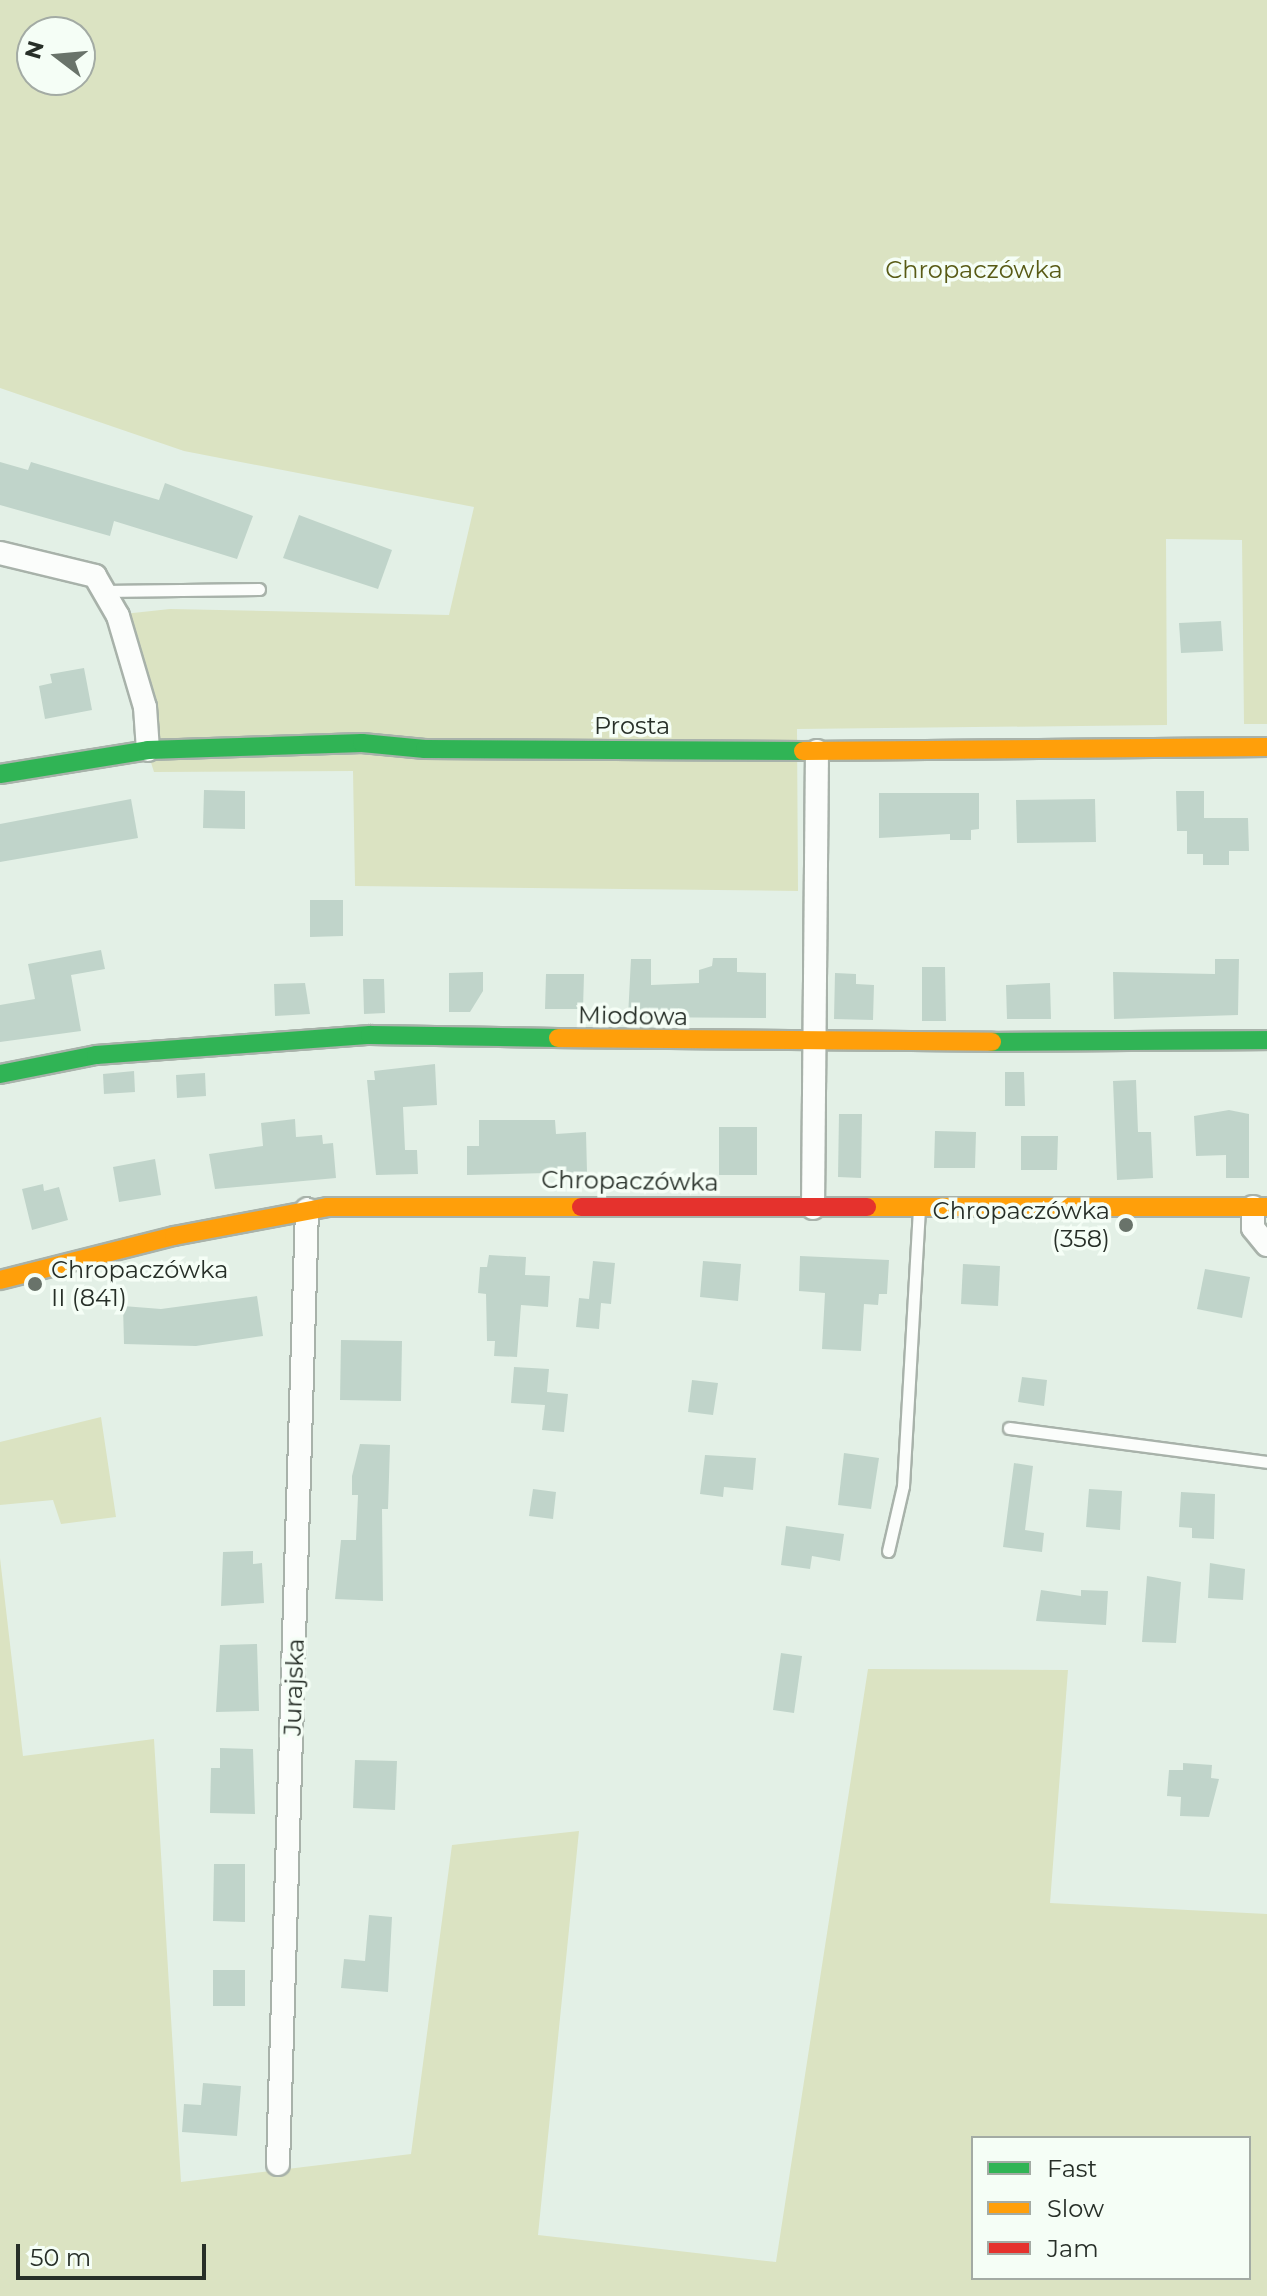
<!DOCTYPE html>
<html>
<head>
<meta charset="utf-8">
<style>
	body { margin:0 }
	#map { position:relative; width:1267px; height:2296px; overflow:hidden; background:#e3f0e6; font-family:Montserrat,sans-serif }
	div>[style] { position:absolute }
	.green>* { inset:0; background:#dbe3c2 }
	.building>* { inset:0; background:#c0d4ca }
	.roads { filter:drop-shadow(2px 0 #a8b2aa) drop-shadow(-2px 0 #a8b2aa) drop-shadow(0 2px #a8b2aa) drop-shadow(0 -2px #a8b2aa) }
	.lane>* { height:11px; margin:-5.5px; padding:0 5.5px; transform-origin:5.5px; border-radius:5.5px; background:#fbfdfb }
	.street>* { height:22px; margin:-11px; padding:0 11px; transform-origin:11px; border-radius:11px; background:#fbfdfb }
	.fast>* { height:18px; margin:-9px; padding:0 9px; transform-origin:9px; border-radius:9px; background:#30b455 }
	.slow>* { height:18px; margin:-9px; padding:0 9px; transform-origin:9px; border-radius:9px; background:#ff9f0a }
	.jam>* { height:18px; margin:-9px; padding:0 9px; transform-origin:9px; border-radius:9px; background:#e5322d }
	.dots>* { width:22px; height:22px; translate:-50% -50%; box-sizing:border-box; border:4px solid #f5fef6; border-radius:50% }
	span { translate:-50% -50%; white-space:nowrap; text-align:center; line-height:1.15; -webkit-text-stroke:7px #f5fef6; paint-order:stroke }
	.park-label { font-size:24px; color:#585a15 }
	.street-label { font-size:24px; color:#272f28 }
	.poi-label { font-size:24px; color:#272f28 }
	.right { translate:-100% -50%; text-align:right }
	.left { translate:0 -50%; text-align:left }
	.legend { position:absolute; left:971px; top:2136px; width:280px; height:144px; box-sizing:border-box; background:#f5fef6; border:2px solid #a3aba4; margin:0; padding:10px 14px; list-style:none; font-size:24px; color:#272f28 }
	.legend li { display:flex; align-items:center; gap:16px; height:40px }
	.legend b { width:40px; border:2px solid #a3aba4 }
	.north { position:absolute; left:16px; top:16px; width:80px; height:80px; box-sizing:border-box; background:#f5fef6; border:2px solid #a3aba4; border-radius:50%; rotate:286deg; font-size:22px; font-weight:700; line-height:32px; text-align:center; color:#272f28 }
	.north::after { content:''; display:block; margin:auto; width:28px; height:36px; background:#69736a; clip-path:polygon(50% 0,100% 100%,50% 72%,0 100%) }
	.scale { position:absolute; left:16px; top:2244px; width:190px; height:36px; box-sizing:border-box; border:4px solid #272f28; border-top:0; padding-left:10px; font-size:24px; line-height:28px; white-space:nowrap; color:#272f28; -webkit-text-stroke:6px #f5fef6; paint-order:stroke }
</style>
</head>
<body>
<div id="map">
	<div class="green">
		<i style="clip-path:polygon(evenodd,0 0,1267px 0,1267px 724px,1244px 724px,1242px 540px,1166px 539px,1167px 725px,797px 729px,798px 891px,355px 886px,353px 771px,154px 772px,105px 616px,170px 609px,449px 615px,474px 507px,184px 451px,0 388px,0 0,32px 32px,80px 32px,80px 80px,32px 80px,32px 32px)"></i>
		<i style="clip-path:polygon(101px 1417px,116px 1517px,61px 1524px,53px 1500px,0 1505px,0 1442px)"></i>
		<i style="clip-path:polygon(evenodd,0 1558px,23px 1756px,154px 1739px,181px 2182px,411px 2154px,452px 1845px,579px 1831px,538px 2235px,776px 2262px,868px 1669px,1068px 1670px,1050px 1903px,1267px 1914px,1267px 2296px,0 2296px,0 1558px,973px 2138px,1249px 2138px,1249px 2278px,973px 2278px,973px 2138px)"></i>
	</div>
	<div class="building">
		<i style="clip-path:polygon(0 462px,28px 470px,31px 462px,159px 500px,165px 483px,253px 516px,237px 559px,114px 521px,110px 536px,0 505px)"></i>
		<i style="clip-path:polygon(299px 515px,392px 550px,378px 589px,283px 558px)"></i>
		<i style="clip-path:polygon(1221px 621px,1223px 651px,1181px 653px,1179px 623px)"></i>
		<i style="clip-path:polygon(84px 668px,92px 710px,45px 719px,39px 686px,52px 683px,50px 674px)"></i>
		<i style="clip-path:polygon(204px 790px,245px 791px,245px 829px,203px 828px)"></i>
		<i style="clip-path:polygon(1176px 791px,1204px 791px,1204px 818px,1248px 818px,1249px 851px,1229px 851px,1229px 865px,1203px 865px,1203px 854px,1187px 854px,1187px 831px,1177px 831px)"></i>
		<i style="clip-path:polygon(879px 793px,979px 793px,979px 829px,971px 830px,971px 840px,950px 840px,950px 834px,879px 838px)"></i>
		<i style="clip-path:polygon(131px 799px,138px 838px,0 862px,0 824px)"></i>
		<i style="clip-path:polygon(1095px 799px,1096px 842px,1017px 843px,1016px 800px)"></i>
		<i style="clip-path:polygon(310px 900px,343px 900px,343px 936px,310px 937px)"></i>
		<i style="clip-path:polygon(101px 950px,105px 969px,71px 975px,81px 1031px,0 1042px,0 1005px,35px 999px,28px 964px)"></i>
		<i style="clip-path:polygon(713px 958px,737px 958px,737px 972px,766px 973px,766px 1018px,628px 1017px,631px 959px,651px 959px,651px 985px,699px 983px,699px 970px,712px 966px)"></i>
		<i style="clip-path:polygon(1215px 959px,1239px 959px,1238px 1015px,1114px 1019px,1113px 972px,1215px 974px)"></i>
		<i style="clip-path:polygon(922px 967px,945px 967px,946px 1021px,922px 1021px)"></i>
		<i style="clip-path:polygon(483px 972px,483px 991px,470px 1012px,449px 1012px,449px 973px)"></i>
		<i style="clip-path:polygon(835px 973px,856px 974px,856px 984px,874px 985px,873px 1020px,834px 1019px)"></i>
		<i style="clip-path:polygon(546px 974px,584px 974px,583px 1009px,545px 1009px)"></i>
		<i style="clip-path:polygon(363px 979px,384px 979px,385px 1013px,364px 1014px)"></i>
		<i style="clip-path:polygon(305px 983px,310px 1014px,275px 1016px,274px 984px)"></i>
		<i style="clip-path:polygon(1050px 983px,1051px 1019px,1007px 1019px,1006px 985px)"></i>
		<i style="clip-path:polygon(435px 1064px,437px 1105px,403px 1107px,405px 1150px,417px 1150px,418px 1174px,376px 1175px,367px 1080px,375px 1080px,374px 1071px)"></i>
		<i style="clip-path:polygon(134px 1071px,135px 1092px,104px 1094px,103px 1074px)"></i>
		<i style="clip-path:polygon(1005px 1072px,1024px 1072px,1025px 1106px,1005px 1106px)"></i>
		<i style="clip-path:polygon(205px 1073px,206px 1096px,177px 1098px,176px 1075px)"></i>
		<i style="clip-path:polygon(1136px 1080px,1138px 1132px,1151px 1132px,1153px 1178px,1117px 1180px,1113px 1081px)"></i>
		<i style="clip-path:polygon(1229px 1110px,1249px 1114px,1249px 1178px,1226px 1178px,1226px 1155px,1196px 1156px,1194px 1116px)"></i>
		<i style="clip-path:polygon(839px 1114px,862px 1114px,861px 1178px,838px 1177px)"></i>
		<i style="clip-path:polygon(295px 1119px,296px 1137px,322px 1135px,323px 1144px,333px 1143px,336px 1178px,215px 1189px,209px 1154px,263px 1146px,261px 1123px)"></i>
		<i style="clip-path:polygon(479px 1120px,555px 1120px,556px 1134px,586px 1132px,587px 1172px,467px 1175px,467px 1146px,479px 1146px)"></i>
		<i style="clip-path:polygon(719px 1127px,757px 1127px,757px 1175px,719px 1175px)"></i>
		<i style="clip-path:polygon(935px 1131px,976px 1132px,975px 1168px,934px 1168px)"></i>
		<i style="clip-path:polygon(1021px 1136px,1058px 1136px,1057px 1170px,1021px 1170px)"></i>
		<i style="clip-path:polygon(155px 1159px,161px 1195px,119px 1202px,113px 1167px)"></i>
		<i style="clip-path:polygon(43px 1184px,44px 1191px,59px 1187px,68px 1220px,32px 1230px,22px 1189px)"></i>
		<i style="clip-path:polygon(489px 1255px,526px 1257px,525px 1275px,550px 1276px,548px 1307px,521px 1305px,517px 1357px,494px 1356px,495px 1341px,487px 1341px,486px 1294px,478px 1293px,480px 1267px,487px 1267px)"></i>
		<i style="clip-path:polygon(800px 1256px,889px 1260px,887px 1294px,879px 1294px,878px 1305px,864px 1304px,861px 1351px,822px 1349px,825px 1293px,799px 1291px)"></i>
		<i style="clip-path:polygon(593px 1261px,615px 1263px,611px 1304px,601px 1303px,599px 1329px,576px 1327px,579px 1298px,589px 1299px)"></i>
		<i style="clip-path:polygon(703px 1261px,741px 1264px,738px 1301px,700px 1297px)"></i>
		<i style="clip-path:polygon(963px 1264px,1000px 1266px,998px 1306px,961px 1304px)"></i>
		<i style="clip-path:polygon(1205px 1269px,1250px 1277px,1242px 1318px,1197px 1309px)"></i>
		<i style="clip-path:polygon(257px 1296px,263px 1336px,196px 1346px,124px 1344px,123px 1306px,161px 1309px)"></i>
		<i style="clip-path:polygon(341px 1340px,402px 1341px,401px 1401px,340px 1400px)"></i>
		<i style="clip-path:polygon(514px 1367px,549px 1369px,547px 1392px,568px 1394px,564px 1432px,542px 1430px,545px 1405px,511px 1403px)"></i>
		<i style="clip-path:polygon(1022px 1377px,1047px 1380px,1044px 1406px,1018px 1402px)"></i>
		<i style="clip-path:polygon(692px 1380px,718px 1383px,713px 1415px,688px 1412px)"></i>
		<i style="clip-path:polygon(360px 1444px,390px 1445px,388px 1509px,382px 1509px,383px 1601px,335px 1599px,341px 1540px,356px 1540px,358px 1495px,352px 1495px,352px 1476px)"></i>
		<i style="clip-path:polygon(844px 1453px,879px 1458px,871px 1509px,838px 1505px)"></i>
		<i style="clip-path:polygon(705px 1455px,756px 1458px,753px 1490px,724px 1487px,723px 1497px,700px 1494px)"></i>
		<i style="clip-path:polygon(1014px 1463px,1033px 1466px,1025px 1530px,1044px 1533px,1042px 1552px,1003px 1547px)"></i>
		<i style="clip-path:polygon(533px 1489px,556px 1492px,553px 1519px,529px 1516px)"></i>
		<i style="clip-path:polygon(1089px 1489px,1122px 1491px,1120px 1530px,1086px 1527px)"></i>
		<i style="clip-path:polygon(1181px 1492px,1215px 1494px,1214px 1539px,1192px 1538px,1192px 1528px,1179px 1527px)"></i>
		<i style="clip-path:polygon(786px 1526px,844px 1534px,840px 1561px,812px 1556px,810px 1569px,781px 1565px)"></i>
		<i style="clip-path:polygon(253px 1551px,253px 1564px,262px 1563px,264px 1603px,221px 1606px,223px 1552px)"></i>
		<i style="clip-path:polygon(1210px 1563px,1245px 1569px,1243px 1600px,1208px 1598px)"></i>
		<i style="clip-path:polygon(1147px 1576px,1181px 1582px,1176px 1643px,1142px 1642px)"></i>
		<i style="clip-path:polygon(1041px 1590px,1081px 1596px,1081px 1590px,1108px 1591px,1106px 1625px,1036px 1621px)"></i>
		<i style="clip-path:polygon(257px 1644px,259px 1711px,216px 1712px,220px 1645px)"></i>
		<i style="clip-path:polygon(781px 1653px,802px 1656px,794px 1713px,773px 1710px)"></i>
		<i style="clip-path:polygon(220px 1748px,253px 1749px,255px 1814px,210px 1813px,211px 1768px,220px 1768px)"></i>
		<i style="clip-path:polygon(355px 1760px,397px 1761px,395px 1810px,353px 1808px)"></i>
		<i style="clip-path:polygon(1183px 1763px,1212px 1765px,1211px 1778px,1219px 1779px,1209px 1817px,1180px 1816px,1181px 1797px,1167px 1796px,1169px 1770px,1183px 1770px)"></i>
		<i style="clip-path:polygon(214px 1864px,245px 1864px,245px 1922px,213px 1921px)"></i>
		<i style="clip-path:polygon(369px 1915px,392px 1917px,388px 1992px,341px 1988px,344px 1959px,365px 1961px)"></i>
		<i style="clip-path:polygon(213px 1970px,245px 1970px,245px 2006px,213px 2006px)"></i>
		<i style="clip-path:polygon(203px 2083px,241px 2086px,237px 2136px,182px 2132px,184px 2104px,201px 2105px)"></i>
	</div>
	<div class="roads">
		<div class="lane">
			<i style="left:104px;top:591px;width:155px;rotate:-0.7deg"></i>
			<i style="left:1009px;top:1428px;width:260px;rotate:7.5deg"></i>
			<i style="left:888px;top:1551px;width:67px;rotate:-77deg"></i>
			<i style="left:903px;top:1486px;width:276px;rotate:-86.7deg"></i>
		</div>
		<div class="street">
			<i style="left:0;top:553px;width:98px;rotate:13.6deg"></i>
			<i style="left:95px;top:576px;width:46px;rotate:60.1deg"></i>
			<i style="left:118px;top:616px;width:95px;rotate:73.5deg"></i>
			<i style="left:145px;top:707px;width:43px;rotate:86deg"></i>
			<i style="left:1253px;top:1207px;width:21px;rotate:90deg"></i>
			<i style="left:1253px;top:1228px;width:22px;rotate:51deg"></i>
			<i style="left:813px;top:1208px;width:457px;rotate:-89.5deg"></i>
			<i style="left:278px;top:2164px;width:955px;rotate:-88.26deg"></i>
		</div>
		<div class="fast">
			<i style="left:0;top:774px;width:150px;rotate:-9.2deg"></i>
			<i style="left:148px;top:750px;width:214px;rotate:-1.9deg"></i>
			<i style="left:362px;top:743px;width:63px;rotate:5.4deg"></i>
			<i style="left:425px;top:749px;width:378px;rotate:0.3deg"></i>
			<i style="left:992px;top:1042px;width:275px;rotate:-0.4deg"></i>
			<i style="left:0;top:1074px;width:98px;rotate:-11.2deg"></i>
			<i style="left:96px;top:1055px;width:275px;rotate:-4.2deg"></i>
			<i style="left:370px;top:1035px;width:188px;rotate:0.9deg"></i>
		</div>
		<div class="slow">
			<i style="left:803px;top:751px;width:464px;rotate:-0.5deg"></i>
			<i style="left:558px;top:1038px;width:434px;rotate:0.5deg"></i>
			<i style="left:867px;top:1207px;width:400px"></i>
			<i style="left:0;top:1280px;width:179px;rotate:-14.2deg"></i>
			<i style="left:174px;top:1236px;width:156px;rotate:-10.7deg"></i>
			<i style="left:327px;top:1207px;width:254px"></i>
		</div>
		<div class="jam">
			<i style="left:581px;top:1207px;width:286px"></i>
		</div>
	</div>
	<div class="dots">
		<i style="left:1126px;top:1225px;background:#69736a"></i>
		<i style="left:35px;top:1284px;background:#69736a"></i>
	</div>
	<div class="park-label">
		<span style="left:974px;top:270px">Chropaczówka</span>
	</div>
	<div class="street-label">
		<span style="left:632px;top:726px">Prosta</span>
		<span style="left:633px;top:1016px;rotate:1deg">Miodowa</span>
		<span style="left:630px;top:1181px;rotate:1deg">Chropaczówka</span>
		<span style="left:294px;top:1687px;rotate:-88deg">Jurajska</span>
	</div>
	<div class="poi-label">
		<span class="right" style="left:1110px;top:1225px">Chropaczówka<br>(358)</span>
		<span class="left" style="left:51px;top:1284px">Chropaczówka<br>II (841)</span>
	</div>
	<ul class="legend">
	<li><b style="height:10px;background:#30b455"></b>Fast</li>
	<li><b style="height:10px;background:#ff9f0a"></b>Slow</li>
	<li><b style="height:10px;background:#e5322d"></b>Jam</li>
	</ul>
	<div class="north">N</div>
	<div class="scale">50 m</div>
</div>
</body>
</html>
